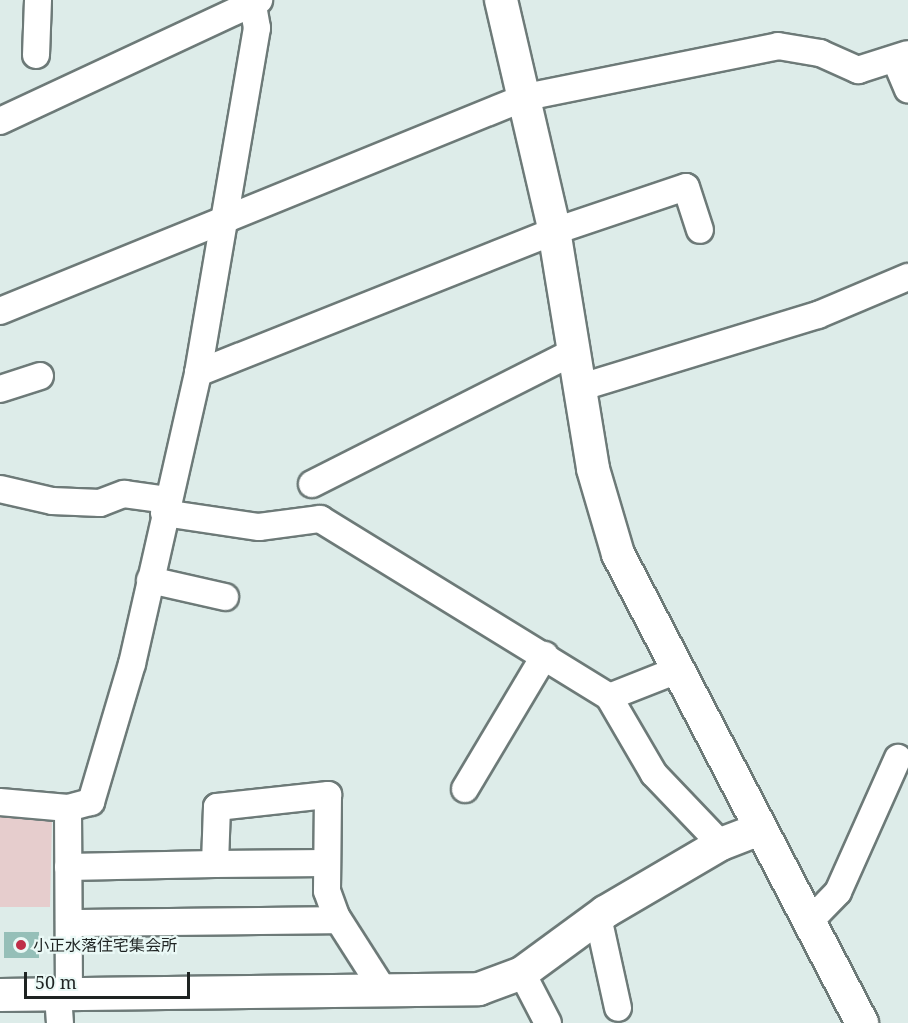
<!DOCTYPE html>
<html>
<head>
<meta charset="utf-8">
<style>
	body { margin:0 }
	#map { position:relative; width:908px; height:1023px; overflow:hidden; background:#ddece9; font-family:"Noto Serif","Noto Sans JP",serif }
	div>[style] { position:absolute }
	.green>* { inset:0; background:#e6cdcd }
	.building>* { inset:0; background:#95bfb8 }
	.roads { filter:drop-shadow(2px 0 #6d7a78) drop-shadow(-2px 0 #6d7a78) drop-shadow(0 2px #6d7a78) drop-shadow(0 -2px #6d7a78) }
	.minor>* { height:26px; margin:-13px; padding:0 13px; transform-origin:13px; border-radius:13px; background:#fff }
	.tertiary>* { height:32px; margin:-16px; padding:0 16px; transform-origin:16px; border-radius:16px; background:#fff }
	.dots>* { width:16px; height:16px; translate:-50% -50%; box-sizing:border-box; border:3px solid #eaf9f6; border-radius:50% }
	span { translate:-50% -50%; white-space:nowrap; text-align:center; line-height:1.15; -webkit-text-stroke:4.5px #eaf9f6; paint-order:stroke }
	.poi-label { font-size:16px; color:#1e2322 }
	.left { translate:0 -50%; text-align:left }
	.scale { position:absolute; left:24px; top:972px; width:166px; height:27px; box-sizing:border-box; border:3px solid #1e2322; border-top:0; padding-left:8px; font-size:18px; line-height:21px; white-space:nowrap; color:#1e2322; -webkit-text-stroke:4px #eaf9f6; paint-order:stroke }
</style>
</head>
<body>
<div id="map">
	<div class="green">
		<i style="clip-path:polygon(0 811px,52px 818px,50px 907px,0 907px)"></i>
	</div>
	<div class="building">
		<i style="clip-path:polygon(4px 932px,39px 932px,39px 958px,4px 958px)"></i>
	</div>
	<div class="roads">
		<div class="minor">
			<i style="left:36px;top:55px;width:55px;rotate:-87.9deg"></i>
			<i style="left:895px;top:59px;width:33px;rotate:67deg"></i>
			<i style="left:0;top:121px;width:286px;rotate:-25deg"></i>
			<i style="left:0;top:311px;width:568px;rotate:-22.14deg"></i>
			<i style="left:526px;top:97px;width:257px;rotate:-11.4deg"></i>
			<i style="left:778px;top:46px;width:43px;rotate:9.5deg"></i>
			<i style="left:820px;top:53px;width:42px;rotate:24.1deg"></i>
			<i style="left:858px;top:70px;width:52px;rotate:-17.7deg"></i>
			<i style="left:198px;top:373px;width:381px;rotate:-21.7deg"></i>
			<i style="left:552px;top:232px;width:141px;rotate:-18.6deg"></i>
			<i style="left:686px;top:187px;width:45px;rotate:72deg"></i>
			<i style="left:582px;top:387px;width:247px;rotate:-17deg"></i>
			<i style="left:818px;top:315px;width:98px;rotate:-22.9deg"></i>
			<i style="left:0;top:389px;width:42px;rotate:-18deg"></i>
			<i style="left:312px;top:484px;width:295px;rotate:-26.8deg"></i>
			<i style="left:0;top:489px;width:53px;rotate:13deg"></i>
			<i style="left:52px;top:501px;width:48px;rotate:2.4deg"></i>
			<i style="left:100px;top:503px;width:26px;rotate:-21deg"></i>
			<i style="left:124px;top:494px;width:43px;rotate:7.9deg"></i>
			<i style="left:164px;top:513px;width:96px;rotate:8.4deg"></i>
			<i style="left:259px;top:527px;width:62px;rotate:-7.5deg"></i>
			<i style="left:320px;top:519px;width:339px;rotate:31.6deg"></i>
			<i style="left:609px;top:697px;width:89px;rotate:59.7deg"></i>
			<i style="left:654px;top:774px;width:97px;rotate:46.3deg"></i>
			<i style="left:150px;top:580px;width:77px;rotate:12.8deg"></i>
			<i style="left:609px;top:697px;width:76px;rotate:-21.5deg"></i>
			<i style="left:465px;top:789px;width:156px;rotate:-59.2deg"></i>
			<i style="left:0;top:802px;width:68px;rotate:5deg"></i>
			<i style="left:68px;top:808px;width:24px;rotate:-15deg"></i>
			<i style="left:91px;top:802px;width:144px;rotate:-73.5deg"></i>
			<i style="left:132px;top:664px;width:298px;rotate:-77.2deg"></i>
			<i style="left:198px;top:373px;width:350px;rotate:-80.3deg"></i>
			<i style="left:257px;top:28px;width:28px;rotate:-100deg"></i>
			<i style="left:68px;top:808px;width:188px;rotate:89.7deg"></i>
			<i style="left:215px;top:864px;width:112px;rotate:-0.5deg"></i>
			<i style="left:68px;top:867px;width:147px;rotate:-1.2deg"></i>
			<i style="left:215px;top:864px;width:57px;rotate:-88deg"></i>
			<i style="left:217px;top:807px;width:112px;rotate:-6.2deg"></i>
			<i style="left:328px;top:795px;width:96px;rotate:90.6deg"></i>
			<i style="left:327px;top:891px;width:27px;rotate:70deg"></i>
			<i style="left:336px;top:916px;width:89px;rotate:57.4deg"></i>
			<i style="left:598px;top:917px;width:93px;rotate:77.6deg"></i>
			<i style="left:69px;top:923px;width:269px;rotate:-0.6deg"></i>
			<i style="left:808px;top:923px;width:43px;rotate:-45.9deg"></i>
			<i style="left:838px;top:892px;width:147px;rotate:-65.9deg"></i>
			<i style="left:522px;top:973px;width:56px;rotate:62.5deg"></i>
			<i style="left:58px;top:995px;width:28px;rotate:86deg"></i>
		</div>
		<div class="tertiary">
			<i style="left:501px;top:0;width:230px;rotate:76.9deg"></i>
			<i style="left:553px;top:224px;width:248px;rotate:80.7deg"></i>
			<i style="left:593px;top:469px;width:89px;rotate:73.6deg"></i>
			<i style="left:618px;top:554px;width:529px;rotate:62.51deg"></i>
			<i style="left:0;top:995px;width:479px;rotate:-0.7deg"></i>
			<i style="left:479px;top:989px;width:46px;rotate:-20.4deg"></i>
			<i style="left:522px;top:973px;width:103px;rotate:-36.3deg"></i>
			<i style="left:605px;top:912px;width:134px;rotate:-30.4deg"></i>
			<i style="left:721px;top:844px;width:40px;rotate:-21deg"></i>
		</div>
	</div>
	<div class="dots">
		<i style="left:21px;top:945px;background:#bf2e48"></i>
	</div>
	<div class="poi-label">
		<span class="left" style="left:33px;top:945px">小正水落住宅集会所</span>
	</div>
	<div class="scale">50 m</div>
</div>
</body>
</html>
